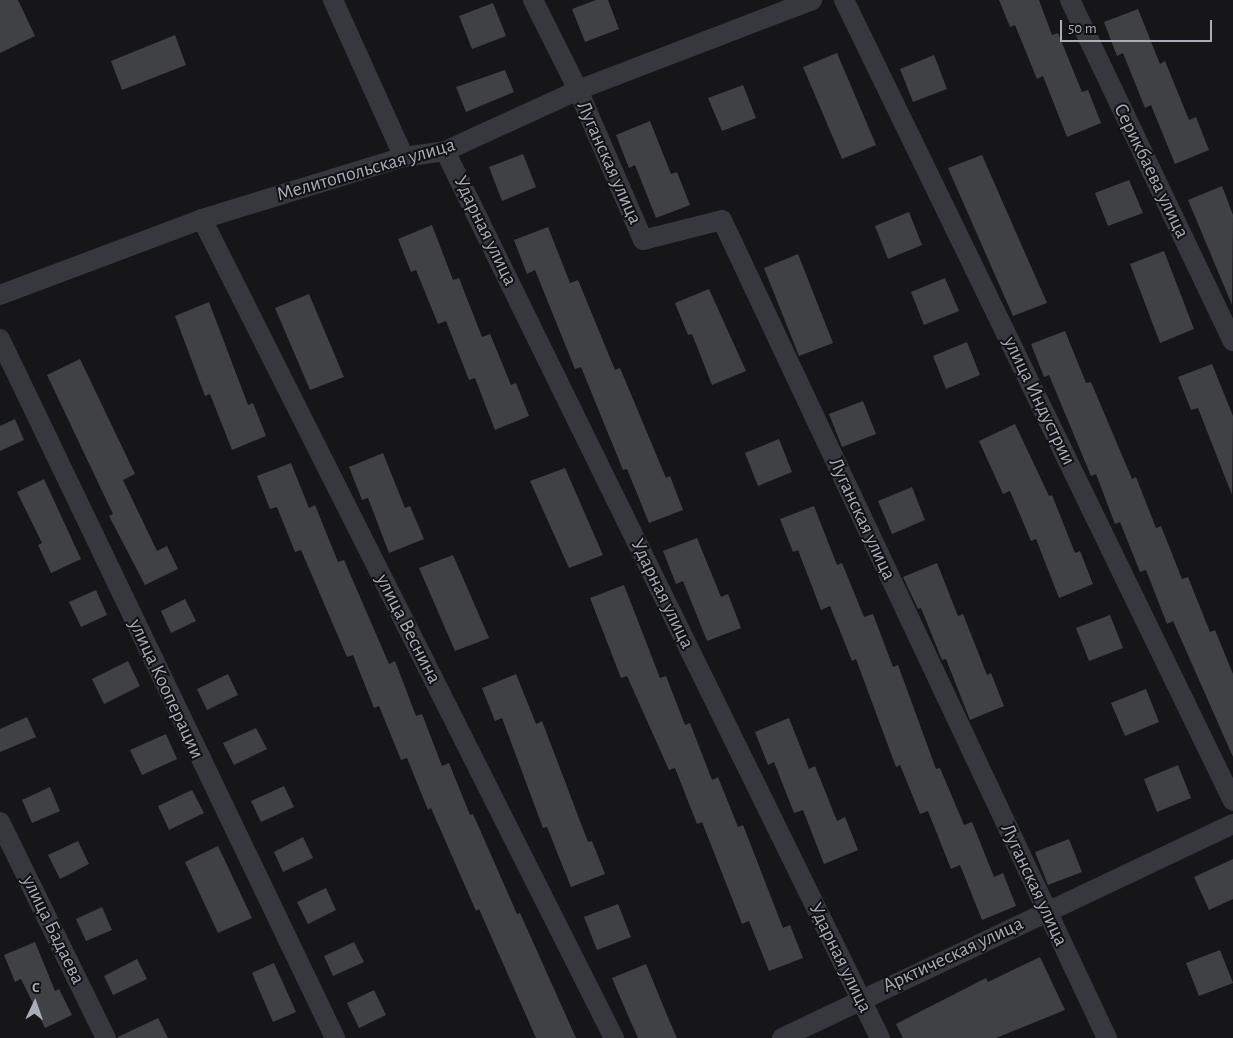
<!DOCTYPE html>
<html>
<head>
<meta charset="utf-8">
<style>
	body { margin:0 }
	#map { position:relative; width:1233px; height:1038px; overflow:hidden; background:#161618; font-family:"Alegreya Sans",sans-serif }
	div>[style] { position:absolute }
	.building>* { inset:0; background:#404145 }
	.minor>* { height:20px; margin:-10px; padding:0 10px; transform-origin:10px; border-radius:10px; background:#37383d }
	span { translate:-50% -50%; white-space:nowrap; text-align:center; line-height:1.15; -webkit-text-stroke:4px #111113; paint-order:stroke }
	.street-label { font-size:20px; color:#a8adb8 }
	.north { position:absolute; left:10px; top:978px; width:50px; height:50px; -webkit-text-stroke:4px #111113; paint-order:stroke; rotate:3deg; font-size:14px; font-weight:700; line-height:20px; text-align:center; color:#a8adb8 }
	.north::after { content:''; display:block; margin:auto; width:18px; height:22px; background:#a8adb8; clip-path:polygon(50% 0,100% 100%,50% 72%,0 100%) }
	.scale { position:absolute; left:1060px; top:20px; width:152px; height:22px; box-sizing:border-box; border:2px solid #a8adb8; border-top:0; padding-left:6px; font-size:15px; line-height:18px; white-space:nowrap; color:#a8adb8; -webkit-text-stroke:4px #111113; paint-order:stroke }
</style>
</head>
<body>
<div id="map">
	<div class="building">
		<i style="clip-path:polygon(0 0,18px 0,35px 36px,0 53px)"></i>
		<i style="clip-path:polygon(596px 0,608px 0,619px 29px,585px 42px,572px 9px)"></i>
		<i style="clip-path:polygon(999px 0,1039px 0,1052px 35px,1058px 33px,1082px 92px,1088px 90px,1101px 123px,1067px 137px,1043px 76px,1037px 79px,1015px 25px,1010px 27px)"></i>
		<i style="clip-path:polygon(493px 3px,506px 36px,472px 49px,459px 16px)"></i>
		<i style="clip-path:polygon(1138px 9px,1160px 64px,1165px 61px,1189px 120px,1196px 117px,1209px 150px,1175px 164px,1151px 105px,1145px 108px,1123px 53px,1117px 56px,1104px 22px)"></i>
		<i style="clip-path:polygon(175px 35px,186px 65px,122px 90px,111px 61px)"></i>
		<i style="clip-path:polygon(837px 53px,876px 145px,842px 159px,803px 67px)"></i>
		<i style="clip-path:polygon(934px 55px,947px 89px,913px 102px,900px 69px)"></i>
		<i style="clip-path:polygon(505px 70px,514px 92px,466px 112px,456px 87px)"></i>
		<i style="clip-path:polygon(743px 85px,756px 118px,722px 131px,708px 98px)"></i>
		<i style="clip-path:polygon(650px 121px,671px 174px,677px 172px,690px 205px,656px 218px,635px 165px,629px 168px,616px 135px)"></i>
		<i style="clip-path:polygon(523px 154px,536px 187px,502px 201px,489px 167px)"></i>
		<i style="clip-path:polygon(982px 155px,1047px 303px,1013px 316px,948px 168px)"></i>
		<i style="clip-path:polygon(1129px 180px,1143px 213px,1108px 226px,1095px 193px)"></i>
		<i style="clip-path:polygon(1222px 186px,1233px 215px,1232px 305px,1188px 200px)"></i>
		<i style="clip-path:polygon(909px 212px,922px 245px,888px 259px,875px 226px)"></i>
		<i style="clip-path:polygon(432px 225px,453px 280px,459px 278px,482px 337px,490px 334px,511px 385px,516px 383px,529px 416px,495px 430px,475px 378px,469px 380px,446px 321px,438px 324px,416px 270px,411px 272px,398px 239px)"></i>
		<i style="clip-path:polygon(548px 227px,570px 283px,578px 280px,615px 370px,620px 368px,666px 478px,670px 476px,683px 510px,649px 523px,627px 469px,623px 470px,581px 367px,575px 369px,535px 270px,527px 274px,514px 240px)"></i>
		<i style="clip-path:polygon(1164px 251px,1194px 329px,1160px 343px,1130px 264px)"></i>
		<i style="clip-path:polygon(798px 254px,833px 343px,799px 356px,764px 268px)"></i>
		<i style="clip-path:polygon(945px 278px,959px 311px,924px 325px,911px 292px)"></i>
		<i style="clip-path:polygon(709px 289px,746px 371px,712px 385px,692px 334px,688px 335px,675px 303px)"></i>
		<i style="clip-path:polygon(309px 294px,344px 377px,310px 390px,275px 308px)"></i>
		<i style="clip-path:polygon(209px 302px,248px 405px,253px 403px,266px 436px,232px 450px,210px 394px,205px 396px,175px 316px)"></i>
		<i style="clip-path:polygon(1065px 331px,1086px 383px,1091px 382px,1132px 479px,1136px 477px,1156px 528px,1161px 526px,1182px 579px,1188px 577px,1210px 632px,1215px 630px,1233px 674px,1233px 757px,1173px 621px,1167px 624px,1146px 570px,1140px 572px,1120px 522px,1115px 524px,1096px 474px,1091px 476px,1049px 375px,1044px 377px,1031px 344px)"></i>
		<i style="clip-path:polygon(967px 342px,980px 375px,946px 389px,933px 356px)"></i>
		<i style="clip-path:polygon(80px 359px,135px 474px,123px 480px,157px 551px,167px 546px,178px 569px,145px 585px,109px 516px,113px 514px,47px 375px)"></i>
		<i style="clip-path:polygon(1212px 364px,1233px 416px,1232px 495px,1198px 408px,1191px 410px,1178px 377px)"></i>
		<i style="clip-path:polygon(863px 401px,876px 434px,842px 447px,829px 414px)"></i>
		<i style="clip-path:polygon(15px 419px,24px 440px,0 451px,0 426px)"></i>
		<i style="clip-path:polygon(1015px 424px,1049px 496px,1052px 495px,1075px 553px,1080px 551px,1093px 584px,1059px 598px,1036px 539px,1031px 541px,1010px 491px,1003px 494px,979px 441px)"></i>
		<i style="clip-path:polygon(779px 439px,792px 472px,758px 486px,745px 453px)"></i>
		<i style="clip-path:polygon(383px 453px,405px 508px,410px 506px,424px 539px,389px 553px,368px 498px,362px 500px,349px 467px)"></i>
		<i style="clip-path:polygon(291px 463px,309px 508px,315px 505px,338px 562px,344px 560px,389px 664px,395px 661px,416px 716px,422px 714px,442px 766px,449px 763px,470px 815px,473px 814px,517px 914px,520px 913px,576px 1038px,536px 1038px,479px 909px,476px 911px,431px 808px,428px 810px,407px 758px,401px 760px,379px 706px,374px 708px,353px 655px,347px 657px,301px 550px,295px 552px,277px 507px,270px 509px,257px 476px)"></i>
		<i style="clip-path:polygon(565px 468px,603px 555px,569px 568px,530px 481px)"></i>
		<i style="clip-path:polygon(44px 479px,81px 559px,51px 573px,38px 545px,42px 543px,17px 492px)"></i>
		<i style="clip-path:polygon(912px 487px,925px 520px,892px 534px,878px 501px)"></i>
		<i style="clip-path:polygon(814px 506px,837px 565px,842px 563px,864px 617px,873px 614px,893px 667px,898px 665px,936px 769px,940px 768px,964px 825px,972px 822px,994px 877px,1003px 873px,1016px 906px,982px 920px,960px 865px,951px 869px,928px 811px,920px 814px,900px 765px,896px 767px,856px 659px,852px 661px,830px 606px,821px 610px,798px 550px,793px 552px,780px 519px)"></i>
		<i style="clip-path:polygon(697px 538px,721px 597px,728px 594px,741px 628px,707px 641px,683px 581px,676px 584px,663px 551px)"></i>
		<i style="clip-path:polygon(453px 555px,489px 638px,455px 651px,419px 568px)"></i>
		<i style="clip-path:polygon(937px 563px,958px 616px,963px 614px,987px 675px,991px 673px,1004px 706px,970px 720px,946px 659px,942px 660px,921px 608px,918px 609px,903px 577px)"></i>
		<i style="clip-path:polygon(624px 585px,660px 678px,666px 676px,685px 725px,690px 723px,712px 780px,718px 777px,738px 827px,743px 825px,783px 928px,790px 925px,803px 958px,769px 971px,749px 921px,742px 924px,702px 822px,697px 824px,675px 768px,669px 770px,627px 676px,621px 678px,590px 598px)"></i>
		<i style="clip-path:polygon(96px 590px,107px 615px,81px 627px,69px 602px)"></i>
		<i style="clip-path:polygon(185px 599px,196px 621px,171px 633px,161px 611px)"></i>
		<i style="clip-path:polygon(1110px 615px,1123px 648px,1089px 661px,1076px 628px)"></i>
		<i style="clip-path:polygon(128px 661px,140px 686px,104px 704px,92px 679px)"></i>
		<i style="clip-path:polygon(228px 674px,238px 695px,207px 710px,197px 689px)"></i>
		<i style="clip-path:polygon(516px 674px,536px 724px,542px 721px,588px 842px,592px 841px,605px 874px,571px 887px,547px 827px,543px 828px,502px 718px,495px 721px,482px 688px)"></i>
		<i style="clip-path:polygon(1146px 689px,1159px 722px,1125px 736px,1111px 703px)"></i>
		<i style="clip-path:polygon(27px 717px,36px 737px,0 752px,0 729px)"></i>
		<i style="clip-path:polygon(789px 718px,809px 769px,815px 766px,837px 821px,845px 817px,858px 850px,824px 864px,803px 810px,794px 813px,774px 762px,768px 765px,755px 732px)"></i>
		<i style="clip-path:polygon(256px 728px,267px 749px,234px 765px,223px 743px)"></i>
		<i style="clip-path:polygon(166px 734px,177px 759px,142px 775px,130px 750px)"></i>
		<i style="clip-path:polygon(1178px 765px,1191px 798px,1157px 812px,1144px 779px)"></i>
		<i style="clip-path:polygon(284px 786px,294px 807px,261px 822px,251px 801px)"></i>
		<i style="clip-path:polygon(50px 787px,60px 811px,32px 823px,22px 800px)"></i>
		<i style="clip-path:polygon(192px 790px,204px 813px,169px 830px,158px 806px)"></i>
		<i style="clip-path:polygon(303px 837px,313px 858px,283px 872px,274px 852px)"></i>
		<i style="clip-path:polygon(1069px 839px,1082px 872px,1048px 885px,1035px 852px)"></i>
		<i style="clip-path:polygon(78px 841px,89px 864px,60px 879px,48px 855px)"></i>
		<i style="clip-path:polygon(218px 846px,252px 918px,218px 933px,185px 862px)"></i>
		<i style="clip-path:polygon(1233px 859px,1233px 899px,1209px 910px,1194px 877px)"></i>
		<i style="clip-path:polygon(326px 888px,336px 910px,308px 924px,297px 902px)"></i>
		<i style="clip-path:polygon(618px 904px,631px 937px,597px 950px,584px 917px)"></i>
		<i style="clip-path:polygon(102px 907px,112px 930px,86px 941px,76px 919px)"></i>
		<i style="clip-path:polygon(35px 942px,55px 991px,59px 989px,72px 1015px,45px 1028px,21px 979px,15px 982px,4px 955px)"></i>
		<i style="clip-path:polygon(354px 942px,364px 962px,333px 976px,324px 956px)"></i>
		<i style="clip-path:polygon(1220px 950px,1233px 983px,1199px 996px,1186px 963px)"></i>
		<i style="clip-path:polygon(1040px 957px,1065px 1010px,996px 1038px,903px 1038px,896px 1024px,986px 978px,988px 982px)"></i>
		<i style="clip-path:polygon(137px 959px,147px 979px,113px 995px,104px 976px)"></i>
		<i style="clip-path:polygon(274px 963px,296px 1012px,273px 1022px,252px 973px)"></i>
		<i style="clip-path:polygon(646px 964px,669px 1020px,677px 1038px,638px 1038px,626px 1011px,612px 978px)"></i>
		<i style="clip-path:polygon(374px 990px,386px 1015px,359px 1028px,347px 1003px)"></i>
		<i style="clip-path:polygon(158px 1018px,168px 1038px,118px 1038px,118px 1037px)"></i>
	</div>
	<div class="minor">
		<i style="left:333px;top:0;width:172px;rotate:65.7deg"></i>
		<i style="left:533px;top:0;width:101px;rotate:63.4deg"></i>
		<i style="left:578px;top:90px;width:163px;rotate:66.6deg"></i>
		<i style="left:643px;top:240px;width:81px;rotate:-14.2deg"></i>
		<i style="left:722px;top:220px;width:904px;rotate:64.8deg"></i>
		<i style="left:844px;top:0;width:890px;rotate:64.1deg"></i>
		<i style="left:1070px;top:0;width:378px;rotate:64.5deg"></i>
		<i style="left:445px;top:151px;width:988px;rotate:63.88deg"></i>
		<i style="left:202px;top:219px;width:917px;rotate:63.3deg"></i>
		<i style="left:0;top:295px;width:216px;rotate:-20.6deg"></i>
		<i style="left:202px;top:219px;width:211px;rotate:-17.1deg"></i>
		<i style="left:404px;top:157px;width:41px;rotate:-8.3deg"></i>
		<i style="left:445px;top:151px;width:146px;rotate:-24.6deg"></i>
		<i style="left:578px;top:90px;width:251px;rotate:-21deg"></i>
		<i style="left:0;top:339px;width:775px;rotate:64.39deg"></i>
		<i style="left:0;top:822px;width:241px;rotate:63.9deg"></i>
		<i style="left:782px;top:1038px;width:499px;rotate:-25.4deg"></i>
	</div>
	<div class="street-label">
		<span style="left:609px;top:163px;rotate:66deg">Луганская улица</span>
		<span style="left:366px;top:170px;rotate:-16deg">Мелитопольская улица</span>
		<span style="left:1151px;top:171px;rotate:64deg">Серикбаева улица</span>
		<span style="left:485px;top:231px;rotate:64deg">Ударная улица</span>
		<span style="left:1039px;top:401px;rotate:64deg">улица Индустрии</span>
		<span style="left:862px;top:519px;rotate:65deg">Луганская улица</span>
		<span style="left:662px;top:594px;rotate:64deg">Ударная улица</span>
		<span style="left:408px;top:629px;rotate:63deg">улица Веснина</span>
		<span style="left:166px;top:689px;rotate:65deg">улица Кооперации</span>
		<span style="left:1034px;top:885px;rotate:65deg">Луганская улица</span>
		<span style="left:53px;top:930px;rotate:64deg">улица Бадаева</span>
		<span style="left:953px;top:955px;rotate:-25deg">Арктическая улица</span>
		<span style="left:840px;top:958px;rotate:64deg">Ударная улица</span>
	</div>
	<div class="north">С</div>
	<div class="scale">50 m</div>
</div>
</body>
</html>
